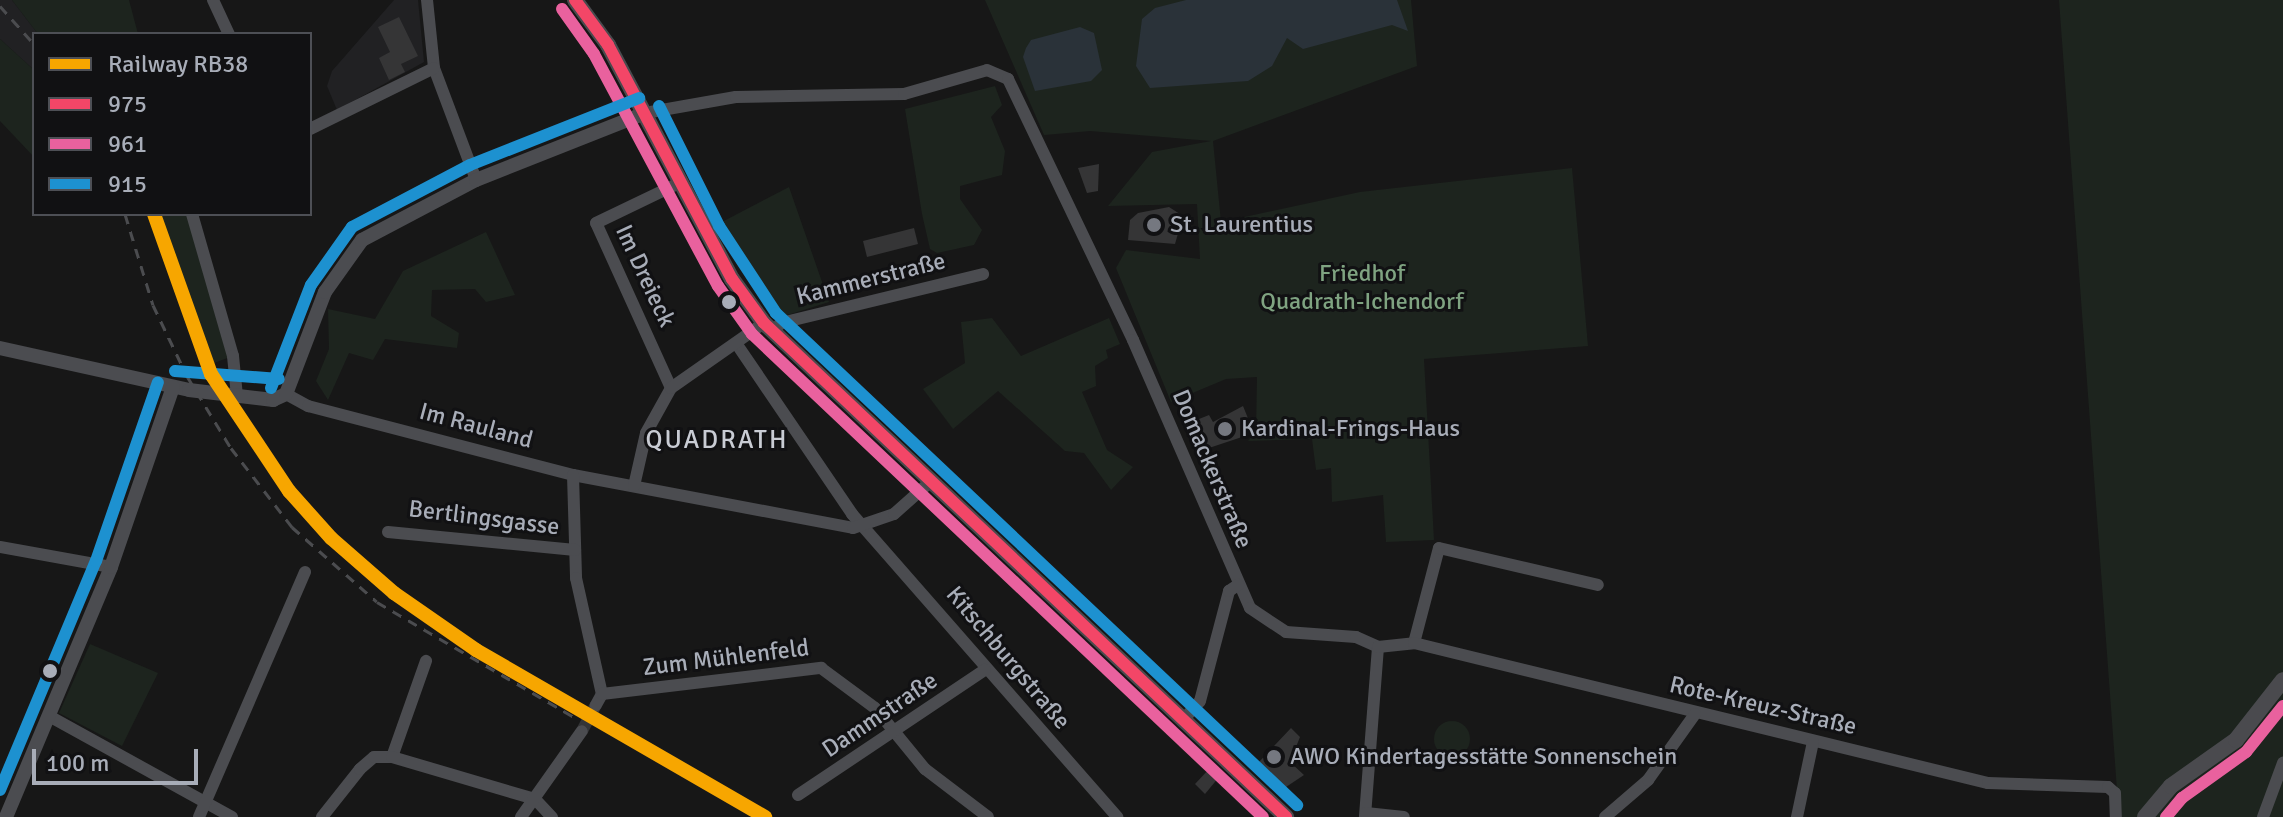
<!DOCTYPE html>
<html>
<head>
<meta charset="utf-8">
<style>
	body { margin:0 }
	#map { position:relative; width:2283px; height:817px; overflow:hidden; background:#171717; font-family:Signika,sans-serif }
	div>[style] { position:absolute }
	.built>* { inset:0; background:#212123 }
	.green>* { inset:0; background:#1d241e }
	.round { border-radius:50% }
	.water>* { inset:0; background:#2a3239 }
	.building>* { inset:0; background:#353536 }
	.minor-tunnel>* { height:12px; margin-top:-6px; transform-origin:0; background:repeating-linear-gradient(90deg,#343537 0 12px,transparent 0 18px) }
	.minor>* { height:12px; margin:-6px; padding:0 6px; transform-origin:6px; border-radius:6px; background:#4b4c50 }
	.tertiary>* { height:14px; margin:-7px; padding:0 7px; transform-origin:7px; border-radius:7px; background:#4b4c50 }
	.secondary>* { height:16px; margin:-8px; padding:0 8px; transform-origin:8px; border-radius:8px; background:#4a4a4e }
	.rail>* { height:3px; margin-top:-1.5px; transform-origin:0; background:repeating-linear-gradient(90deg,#4b4c4f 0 10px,transparent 0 18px) }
	.bus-1>* { height:12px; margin:-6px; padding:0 6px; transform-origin:6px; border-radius:6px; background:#f34667 }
	.bus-2>* { height:12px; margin:-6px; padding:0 6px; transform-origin:6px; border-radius:6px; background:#e9619e }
	.bus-3>* { height:12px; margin:-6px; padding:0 6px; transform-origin:6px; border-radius:6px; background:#1d91d0 }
	.rail-1>* { height:14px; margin:-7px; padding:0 7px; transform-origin:7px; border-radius:7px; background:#f7a600 }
	.dots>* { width:22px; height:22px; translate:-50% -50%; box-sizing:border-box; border:4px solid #111113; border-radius:50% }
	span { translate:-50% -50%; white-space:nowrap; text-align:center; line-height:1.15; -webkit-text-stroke:6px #111113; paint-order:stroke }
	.poi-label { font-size:24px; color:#a8adb8 }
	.left { translate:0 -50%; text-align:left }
	.park-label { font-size:24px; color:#7fa381 }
	.street-label { font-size:24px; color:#a8adb8 }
	.neighbourhood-label { font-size:26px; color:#c9ccd4; letter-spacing:2px }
	.legend { position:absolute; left:32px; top:32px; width:280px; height:184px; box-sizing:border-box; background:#111113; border:2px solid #4d4f55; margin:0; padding:10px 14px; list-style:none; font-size:24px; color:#a8adb8 }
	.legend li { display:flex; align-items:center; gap:16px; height:40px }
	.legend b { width:40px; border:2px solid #4d4f55 }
	.scale { position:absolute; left:32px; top:749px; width:166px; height:36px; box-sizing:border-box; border:4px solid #a8adb8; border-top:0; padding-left:10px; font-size:24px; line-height:28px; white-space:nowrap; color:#a8adb8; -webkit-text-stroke:6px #111113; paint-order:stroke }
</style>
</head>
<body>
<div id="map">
	<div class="built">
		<i style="clip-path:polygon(0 0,12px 0,38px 34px,34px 70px,0 39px)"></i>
		<i style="clip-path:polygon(394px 0,418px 0,424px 62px,337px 110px,327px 86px,332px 71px)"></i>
	</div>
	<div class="green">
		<i style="clip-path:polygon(12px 0,129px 0,138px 34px,38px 34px)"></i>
		<i style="clip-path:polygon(985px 0,1411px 0,1417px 66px,1213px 141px,1221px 222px,1360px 192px,1572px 168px,1588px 346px,1424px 359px,1434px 540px,1386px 542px,1383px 495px,1332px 502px,1331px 468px,1316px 470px,1312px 439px,1248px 441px,1256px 432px,1257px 377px,1226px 379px,1171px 402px,1116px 268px,1126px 250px,1200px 259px,1197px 204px,1108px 206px,1152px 152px,1211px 141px,1090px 131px,1044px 135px)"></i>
		<i style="clip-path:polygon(2059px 0,2283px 0,2283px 817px,2119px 817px)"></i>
		<i style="clip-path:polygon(0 39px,34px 70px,34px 157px,0 121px)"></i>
		<i style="clip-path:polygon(995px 86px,1002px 105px,991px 117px,1005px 151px,1002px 175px,960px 186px,960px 199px,982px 230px,974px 245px,937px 253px,930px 249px,922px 214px,905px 109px)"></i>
		<i style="clip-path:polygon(789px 187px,829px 302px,781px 317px,720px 223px)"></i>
		<i style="clip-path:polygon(160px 214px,187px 214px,230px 357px,214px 363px)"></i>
		<i style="clip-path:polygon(486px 232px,515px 295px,486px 302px,475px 289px,432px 290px,431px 316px,459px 333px,457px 348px,385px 339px,373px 360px,349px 353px,328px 400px,316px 381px,329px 349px,328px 309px,375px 319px,403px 271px)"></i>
		<i style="clip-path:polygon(992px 318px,1021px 356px,1109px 318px,1120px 344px,1106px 350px,1108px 358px,1095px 366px,1096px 386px,1082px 392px,1107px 450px,1133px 467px,1111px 490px,1084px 453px,1065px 451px,998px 391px,953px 429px,923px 389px,965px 363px,961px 322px)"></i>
		<i style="clip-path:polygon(90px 644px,158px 673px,122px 746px,59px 713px)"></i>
		<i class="round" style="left:1434px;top:721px;width:36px;height:36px"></i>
	</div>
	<div class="water">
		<i style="clip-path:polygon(1186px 0,1397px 0,1408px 31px,1392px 25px,1303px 49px,1287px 38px,1272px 66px,1248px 81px,1150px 88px,1136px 66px,1142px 19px,1155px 8px)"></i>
		<i style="clip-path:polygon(1080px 27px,1094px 33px,1102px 70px,1091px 81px,1035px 91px,1023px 57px,1026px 48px,1031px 40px)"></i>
	</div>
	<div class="building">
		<i style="clip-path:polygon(399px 17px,418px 56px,401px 64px,405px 72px,389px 80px,379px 58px,390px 52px,378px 27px)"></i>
		<i style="clip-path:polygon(1099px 164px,1098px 191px,1087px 193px,1078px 168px)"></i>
		<i style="clip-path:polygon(1169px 207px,1183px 216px,1175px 244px,1128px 240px,1130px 220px,1138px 213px)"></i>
		<i style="clip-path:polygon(914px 228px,918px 244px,867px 257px,863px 241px)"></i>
		<i style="clip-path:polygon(1243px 406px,1254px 433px,1206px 449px,1194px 421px,1209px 415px,1213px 422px)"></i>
		<i style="clip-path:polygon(1291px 728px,1300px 737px,1290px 762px,1304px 775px,1286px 787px,1259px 762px)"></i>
		<i style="clip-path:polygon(1210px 768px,1219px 777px,1205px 794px,1195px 784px)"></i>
	</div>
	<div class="minor-tunnel">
		<i style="left:582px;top:731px;width:30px;rotate:-62deg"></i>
	</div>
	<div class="minor">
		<i style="left:213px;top:0;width:38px;rotate:65deg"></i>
		<i style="left:427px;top:0;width:68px;rotate:84.1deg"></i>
		<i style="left:434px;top:68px;width:120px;rotate:69.4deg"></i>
		<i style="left:645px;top:113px;width:92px;rotate:-10deg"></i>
		<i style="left:736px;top:97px;width:168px;rotate:-1deg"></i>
		<i style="left:904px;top:94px;width:86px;rotate:-16.1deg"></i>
		<i style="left:987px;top:70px;width:23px;rotate:23deg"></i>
		<i style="left:1008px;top:79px;width:289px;rotate:64.4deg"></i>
		<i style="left:1133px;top:340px;width:292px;rotate:66.4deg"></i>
		<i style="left:1250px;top:608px;width:43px;rotate:33.7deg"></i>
		<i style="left:1286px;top:632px;width:70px;rotate:4.1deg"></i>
		<i style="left:1356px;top:637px;width:24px;rotate:24deg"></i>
		<i style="left:1378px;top:647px;width:170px;rotate:94.4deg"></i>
		<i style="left:310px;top:129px;width:138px;rotate:-26.2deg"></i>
		<i style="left:192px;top:214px;width:148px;rotate:73.9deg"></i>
		<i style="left:233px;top:356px;width:40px;rotate:84.3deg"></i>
		<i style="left:772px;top:332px;width:13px;rotate:-45deg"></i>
		<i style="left:781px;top:323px;width:208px;rotate:-13.6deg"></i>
		<i style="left:738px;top:346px;width:203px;rotate:55.8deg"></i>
		<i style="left:852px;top:514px;width:403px;rotate:48.8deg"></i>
		<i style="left:671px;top:388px;width:181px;rotate:-114.4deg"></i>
		<i style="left:596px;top:223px;width:92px;rotate:-25.7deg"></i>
		<i style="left:286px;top:394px;width:25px;rotate:29deg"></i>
		<i style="left:308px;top:406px;width:274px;rotate:14.6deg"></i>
		<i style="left:573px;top:475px;width:285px;rotate:10.7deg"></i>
		<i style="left:853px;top:528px;width:43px;rotate:-18.9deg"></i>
		<i style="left:894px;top:514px;width:50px;rotate:-41.7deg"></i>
		<i style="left:573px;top:475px;width:103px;rotate:88.3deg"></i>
		<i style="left:576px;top:578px;width:119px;rotate:77.4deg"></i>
		<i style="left:602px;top:694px;width:13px;rotate:119deg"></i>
		<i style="left:634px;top:486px;width:54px;rotate:-77.2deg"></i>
		<i style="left:646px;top:433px;width:51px;rotate:-60.9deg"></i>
		<i style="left:671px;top:388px;width:113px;rotate:-35deg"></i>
		<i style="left:388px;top:532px;width:188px;rotate:5.5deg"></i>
		<i style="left:0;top:547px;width:113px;rotate:10.2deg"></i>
		<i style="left:1414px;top:643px;width:98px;rotate:-75.3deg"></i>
		<i style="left:1439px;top:548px;width:163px;rotate:13.1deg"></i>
		<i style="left:1378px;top:647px;width:36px;rotate:-6deg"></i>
		<i style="left:1414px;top:643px;width:591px;rotate:13.71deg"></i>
		<i style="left:1988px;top:783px;width:120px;rotate:1.9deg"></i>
		<i style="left:2108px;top:787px;width:9px;rotate:41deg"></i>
		<i style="left:2115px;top:793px;width:24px;rotate:88deg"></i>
		<i style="left:602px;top:694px;width:221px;rotate:-6.8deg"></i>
		<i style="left:821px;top:668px;width:67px;rotate:36.5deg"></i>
		<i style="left:875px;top:708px;width:79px;rotate:50.7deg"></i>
		<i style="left:925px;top:769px;width:79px;rotate:37.3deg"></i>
		<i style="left:49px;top:716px;width:209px;rotate:28.9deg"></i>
		<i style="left:1183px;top:720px;width:25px;rotate:-48deg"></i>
		<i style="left:1200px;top:701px;width:114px;rotate:-75.2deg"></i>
		<i style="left:1229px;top:591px;width:11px;rotate:-34deg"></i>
		<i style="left:392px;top:757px;width:102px;rotate:-70.5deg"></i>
		<i style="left:798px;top:795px;width:225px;rotate:-33.8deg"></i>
		<i style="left:1366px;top:813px;width:38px;rotate:6deg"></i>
		<i style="left:199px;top:817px;width:267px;rotate:-66.6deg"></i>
		<i style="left:322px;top:817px;width:61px;rotate:-51.6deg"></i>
		<i style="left:360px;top:769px;width:18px;rotate:-41deg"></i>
		<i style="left:374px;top:757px;width:18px"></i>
		<i style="left:392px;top:757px;width:149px;rotate:16.4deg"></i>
		<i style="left:535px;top:799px;width:25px;rotate:47deg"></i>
		<i style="left:521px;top:817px;width:105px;rotate:-54.7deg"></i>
		<i style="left:1605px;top:817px;width:57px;rotate:-40.7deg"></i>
		<i style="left:1648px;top:780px;width:81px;rotate:-54.5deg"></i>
		<i style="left:1797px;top:817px;width:77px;rotate:-78deg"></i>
		<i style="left:2263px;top:817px;width:58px;rotate:-69.7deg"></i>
	</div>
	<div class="tertiary">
		<i style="left:0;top:348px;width:194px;rotate:12.5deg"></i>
		<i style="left:189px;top:390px;width:85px;rotate:6.8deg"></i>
		<i style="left:273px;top:400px;width:14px;rotate:-25deg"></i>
		<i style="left:286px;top:394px;width:109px;rotate:-69.1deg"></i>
		<i style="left:325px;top:292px;width:64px;rotate:-54.6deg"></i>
		<i style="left:362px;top:240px;width:129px;rotate:-27.8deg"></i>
		<i style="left:476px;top:180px;width:182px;rotate:-21.6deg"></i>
		<i style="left:6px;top:817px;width:271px;rotate:-67.2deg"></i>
		<i style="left:111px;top:567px;width:190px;rotate:-71deg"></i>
	</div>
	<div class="secondary">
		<i style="left:575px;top:0;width:56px;rotate:53.7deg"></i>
		<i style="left:608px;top:45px;width:265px;rotate:62.1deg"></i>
		<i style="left:732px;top:279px;width:54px;rotate:54deg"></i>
		<i style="left:764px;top:323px;width:719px;rotate:43.42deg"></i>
		<i style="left:2145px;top:817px;width:40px;rotate:-50deg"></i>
		<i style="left:2171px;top:786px;width:80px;rotate:-35.3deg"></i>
		<i style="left:2236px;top:740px;width:76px;rotate:-51.9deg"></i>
	</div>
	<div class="rail">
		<i style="left:0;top:6px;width:51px;rotate:48.2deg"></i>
		<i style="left:125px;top:214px;width:95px;rotate:72.9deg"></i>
		<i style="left:153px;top:305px;width:79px;rotate:64.4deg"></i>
		<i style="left:187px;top:376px;width:84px;rotate:58.6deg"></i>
		<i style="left:231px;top:448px;width:100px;rotate:52.3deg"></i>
		<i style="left:292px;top:527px;width:113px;rotate:41.4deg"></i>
		<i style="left:377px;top:602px;width:228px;rotate:30.3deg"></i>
	</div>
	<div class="bus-1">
		<i style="left:575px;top:0;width:56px;rotate:53.7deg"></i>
		<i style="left:608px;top:45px;width:265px;rotate:62.1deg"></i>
		<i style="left:732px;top:279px;width:54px;rotate:54deg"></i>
		<i style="left:764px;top:323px;width:719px;rotate:43.42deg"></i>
	</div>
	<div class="bus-2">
		<i style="left:562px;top:9px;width:55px;rotate:54.6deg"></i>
		<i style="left:594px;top:54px;width:263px;rotate:61.9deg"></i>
		<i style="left:718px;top:286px;width:59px;rotate:54.7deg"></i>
		<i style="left:752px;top:334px;width:703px;rotate:43.39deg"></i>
		<i style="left:2166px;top:817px;width:25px;rotate:-50deg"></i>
		<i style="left:2182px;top:798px;width:79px;rotate:-35.7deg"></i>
		<i style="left:2246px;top:752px;width:59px;rotate:-51.2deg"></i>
	</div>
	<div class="bus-3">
		<i style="left:659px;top:106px;width:134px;rotate:63.4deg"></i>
		<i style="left:719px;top:226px;width:104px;rotate:56.8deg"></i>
		<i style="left:776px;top:313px;width:717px;rotate:43.36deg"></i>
		<i style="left:175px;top:371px;width:104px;rotate:4.4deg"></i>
		<i style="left:271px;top:388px;width:110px;rotate:-68.8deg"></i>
		<i style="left:311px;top:285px;width:71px;rotate:-54.7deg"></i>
		<i style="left:352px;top:227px;width:133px;rotate:-27.7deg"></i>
		<i style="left:470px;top:165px;width:182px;rotate:-21.6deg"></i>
		<i style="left:0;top:790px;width:248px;rotate:-67.3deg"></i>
		<i style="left:96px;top:561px;width:189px;rotate:-70.9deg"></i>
	</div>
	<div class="rail-1">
		<i style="left:154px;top:214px;width:170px;rotate:70.4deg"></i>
		<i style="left:211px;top:374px;width:141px;rotate:56.3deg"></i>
		<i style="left:289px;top:491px;width:63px;rotate:48.2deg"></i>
		<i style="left:331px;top:538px;width:84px;rotate:41.1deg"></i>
		<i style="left:394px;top:593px;width:100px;rotate:34.8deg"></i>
		<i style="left:476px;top:650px;width:334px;rotate:30deg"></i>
	</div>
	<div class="dots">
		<i style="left:1154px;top:225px;background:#757880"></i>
		<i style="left:729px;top:302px;background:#a8adb8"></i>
		<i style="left:1225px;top:429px;background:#757880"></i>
		<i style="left:50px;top:671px;background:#a8adb8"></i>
		<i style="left:1274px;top:757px;background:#757880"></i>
	</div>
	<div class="poi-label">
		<span class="left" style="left:1170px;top:225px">St. Laurentius</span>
		<span class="left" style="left:1241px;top:429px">Kardinal-Frings-Haus</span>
		<span class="left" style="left:1290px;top:757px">AWO Kindertagesstätte Sonnenschein</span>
	</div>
	<div class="park-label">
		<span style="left:1362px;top:288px">Friedhof<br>Quadrath-Ichendorf</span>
	</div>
	<div class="street-label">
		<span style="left:645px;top:276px;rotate:65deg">Im Dreieck</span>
		<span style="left:871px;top:279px;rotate:-14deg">Kammerstraße</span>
		<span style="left:476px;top:426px;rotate:15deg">Im Rauland</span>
		<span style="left:1212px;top:469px;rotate:67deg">Domackerstraße</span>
		<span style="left:484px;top:518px;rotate:7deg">Bertlingsgasse</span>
		<span style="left:726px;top:658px;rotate:-7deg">Zum Mühlenfeld</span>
		<span style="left:1008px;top:658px;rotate:50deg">Kitschburgstraße</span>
		<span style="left:1763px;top:706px;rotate:13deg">Rote-Kreuz-Straße</span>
		<span style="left:880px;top:715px;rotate:-34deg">Dammstraße</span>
	</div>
	<div class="neighbourhood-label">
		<span style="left:717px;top:441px">QUADRATH</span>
	</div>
	<ul class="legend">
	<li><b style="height:10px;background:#f7a600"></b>Railway RB38</li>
	<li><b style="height:10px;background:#f34667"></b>975</li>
	<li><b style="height:10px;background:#e9619e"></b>961</li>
	<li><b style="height:10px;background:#1d91d0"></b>915</li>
	</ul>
	<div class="scale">100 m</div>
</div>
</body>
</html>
